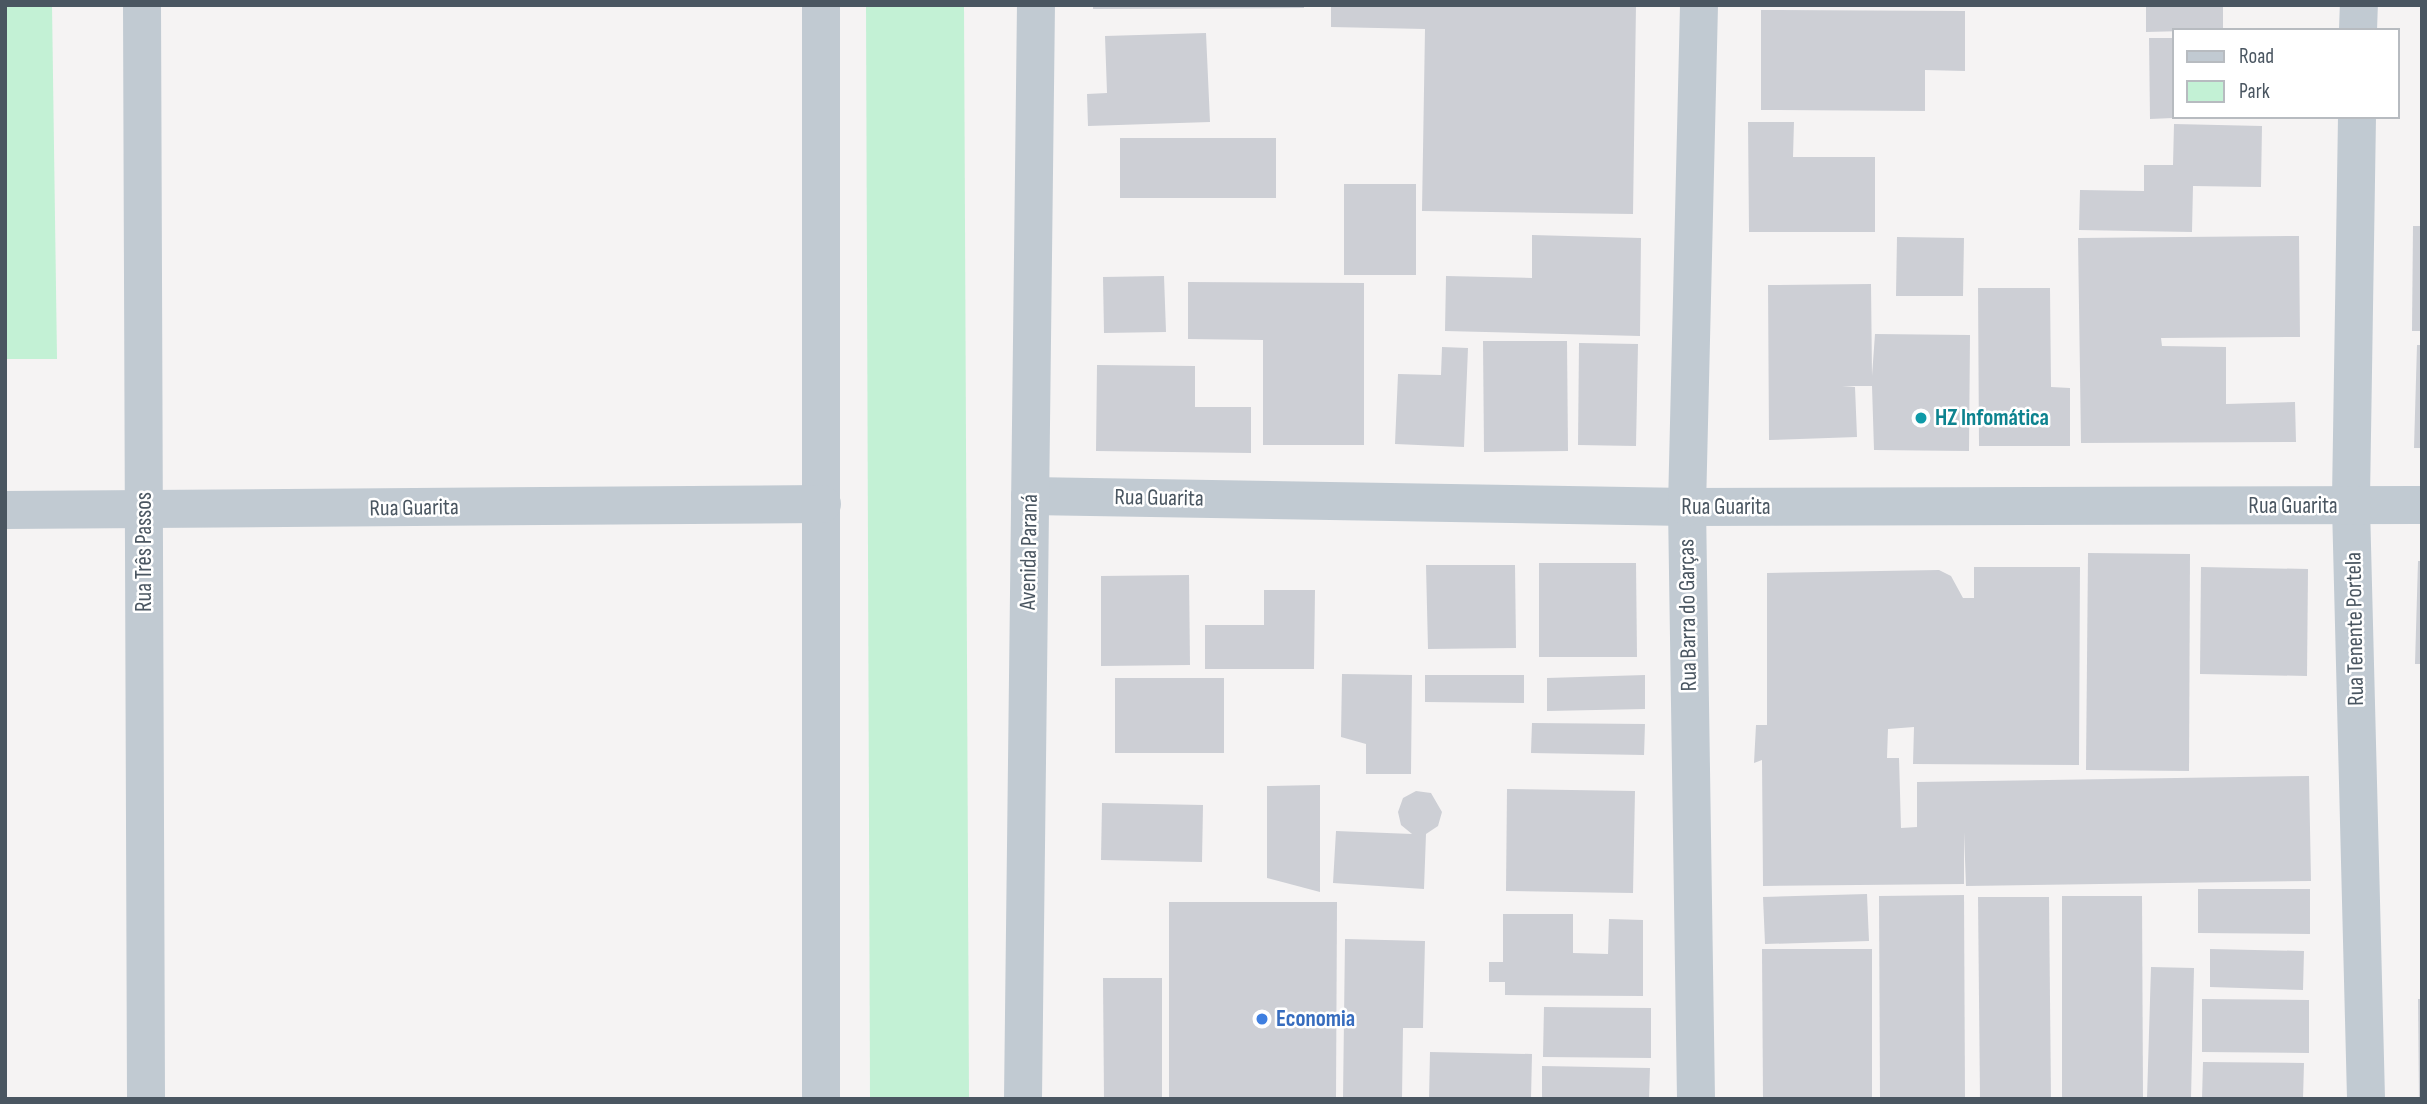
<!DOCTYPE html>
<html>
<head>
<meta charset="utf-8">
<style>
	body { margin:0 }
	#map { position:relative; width:2427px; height:1104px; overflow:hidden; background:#f5f3f3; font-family:"Sofia Sans Condensed",sans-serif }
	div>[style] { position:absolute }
	.green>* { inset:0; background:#c3f1d5 }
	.building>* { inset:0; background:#cdcfd5 }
	.minor>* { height:38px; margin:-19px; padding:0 19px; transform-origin:19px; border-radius:19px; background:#c1cad2 }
	.dots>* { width:19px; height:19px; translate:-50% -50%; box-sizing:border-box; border:4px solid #fff; border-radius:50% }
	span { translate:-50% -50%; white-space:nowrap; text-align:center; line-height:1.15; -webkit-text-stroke:5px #fff; paint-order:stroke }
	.culture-label { font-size:23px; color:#0d838f; font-weight:700 }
	.left { translate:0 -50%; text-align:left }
	.street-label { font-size:23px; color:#4a5661 }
	.shop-label { font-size:23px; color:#366cbe; font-weight:700 }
	.frame { position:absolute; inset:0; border:7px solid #4a5661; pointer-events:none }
	.legend { position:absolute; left:2172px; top:28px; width:228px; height:91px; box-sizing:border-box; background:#fff; border:2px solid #b7bbc0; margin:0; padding:9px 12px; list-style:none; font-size:21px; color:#4a5661 }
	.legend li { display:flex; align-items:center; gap:14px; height:35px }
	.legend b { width:35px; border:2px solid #b7bbc0 }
</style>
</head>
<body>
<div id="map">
	<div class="green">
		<i style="clip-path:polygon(5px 5px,52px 5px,57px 359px,5px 359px)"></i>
		<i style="clip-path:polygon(866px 5px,964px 5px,969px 1099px,870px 1099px)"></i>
	</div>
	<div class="building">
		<i style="clip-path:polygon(1093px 5px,1304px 5px,1304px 8px,1093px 9px)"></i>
		<i style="clip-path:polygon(1331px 5px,1636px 5px,1633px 214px,1422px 211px,1425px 29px,1331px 27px)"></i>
		<i style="clip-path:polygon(2146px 5px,2223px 5px,2223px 30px,2146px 32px)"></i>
		<i style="clip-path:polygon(1761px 10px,1965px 11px,1965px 71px,1925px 70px,1925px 111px,1761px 110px)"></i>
		<i style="clip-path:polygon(1206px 33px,1210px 122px,1088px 126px,1087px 94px,1107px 93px,1105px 36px)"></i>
		<i style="clip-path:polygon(2149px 38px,2173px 38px,2173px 118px,2150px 119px)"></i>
		<i style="clip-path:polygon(1748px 122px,1794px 122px,1793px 157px,1875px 157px,1875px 232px,1749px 232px)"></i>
		<i style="clip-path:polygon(2174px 124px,2262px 126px,2261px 187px,2193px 186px,2192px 232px,2079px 230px,2080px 190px,2144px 191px,2144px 165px,2173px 165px)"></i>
		<i style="clip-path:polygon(1120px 138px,1276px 138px,1276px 198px,1120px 198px)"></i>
		<i style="clip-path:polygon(1344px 184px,1416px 184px,1416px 275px,1344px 275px)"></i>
		<i style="clip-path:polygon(2413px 226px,2422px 226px,2422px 331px,2412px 331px)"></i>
		<i style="clip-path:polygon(1532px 235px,1641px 238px,1640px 336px,1445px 331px,1446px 276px,1532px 278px)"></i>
		<i style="clip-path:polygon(2299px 236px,2300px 337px,2161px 338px,2162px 346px,2226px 347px,2226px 404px,2295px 402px,2296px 442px,2081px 443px,2078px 238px)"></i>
		<i style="clip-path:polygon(1897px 237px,1964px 238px,1963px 296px,1896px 296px)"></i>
		<i style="clip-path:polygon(1164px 276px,1166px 332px,1104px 333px,1103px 277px)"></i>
		<i style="clip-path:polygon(1188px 282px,1364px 283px,1364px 445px,1263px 445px,1263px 340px,1188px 339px)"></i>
		<i style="clip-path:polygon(1871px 284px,1872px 376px,1875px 334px,1970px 335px,1969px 451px,1874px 450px,1872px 386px,1842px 386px,1855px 387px,1857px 437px,1769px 440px,1768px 285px)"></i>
		<i style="clip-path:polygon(1978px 288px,2050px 288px,2051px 387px,2070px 388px,2070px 446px,1979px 446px)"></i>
		<i style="clip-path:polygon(1483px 341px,1567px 341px,1568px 451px,1484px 452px)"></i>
		<i style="clip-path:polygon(1579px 343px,1638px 344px,1636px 446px,1578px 445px)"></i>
		<i style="clip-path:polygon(2417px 345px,2422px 345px,2422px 448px,2414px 448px)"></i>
		<i style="clip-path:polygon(1442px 347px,1468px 348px,1464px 447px,1395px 444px,1398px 374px,1441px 375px)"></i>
		<i style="clip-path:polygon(1097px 365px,1195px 366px,1195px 407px,1251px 407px,1251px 453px,1096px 451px)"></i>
		<i style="clip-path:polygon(2088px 553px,2190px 554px,2189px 771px,2086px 770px)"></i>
		<i style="clip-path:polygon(2418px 561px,2422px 561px,2422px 664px,2415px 664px)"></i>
		<i style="clip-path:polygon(1539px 563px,1636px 563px,1637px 657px,1539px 657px)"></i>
		<i style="clip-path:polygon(1426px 565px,1515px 565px,1516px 648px,1428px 649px)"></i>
		<i style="clip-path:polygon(1974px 567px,2080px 567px,2079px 765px,1913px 764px,1914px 727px,1888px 729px,1887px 758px,1899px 758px,1901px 828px,1917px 827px,1917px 782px,2309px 776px,2311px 881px,1966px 886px,1964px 832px,1964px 884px,1763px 886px,1762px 760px,1754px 763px,1756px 725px,1767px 725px,1767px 573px,1939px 570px,1951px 576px,1963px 598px,1974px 598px)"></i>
		<i style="clip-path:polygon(2201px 567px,2308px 569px,2307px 676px,2200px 674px)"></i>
		<i style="clip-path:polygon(1189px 575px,1190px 665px,1101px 666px,1101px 576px)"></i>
		<i style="clip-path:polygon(1264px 590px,1315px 590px,1314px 669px,1205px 669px,1205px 625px,1264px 625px)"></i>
		<i style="clip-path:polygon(1342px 674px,1412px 675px,1411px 774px,1366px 774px,1366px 744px,1341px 737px)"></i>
		<i style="clip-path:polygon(1425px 675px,1524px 675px,1524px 703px,1425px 702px)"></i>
		<i style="clip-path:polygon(1645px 675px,1645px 709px,1547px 711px,1547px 678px)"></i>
		<i style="clip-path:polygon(1115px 678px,1224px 678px,1224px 753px,1115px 753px)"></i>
		<i style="clip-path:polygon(1532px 723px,1645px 724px,1644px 755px,1531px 753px)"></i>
		<i style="clip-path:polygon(1320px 785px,1320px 892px,1267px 878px,1267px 786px)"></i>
		<i style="clip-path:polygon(1507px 789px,1635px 791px,1633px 893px,1506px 891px)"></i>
		<i style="clip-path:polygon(1416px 791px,1431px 793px,1442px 812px,1438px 826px,1426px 834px,1424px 889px,1333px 883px,1336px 831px,1412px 834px,1401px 825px,1398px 812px,1403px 798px)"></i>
		<i style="clip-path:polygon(1102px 803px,1203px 805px,1202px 862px,1101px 860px)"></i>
		<i style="clip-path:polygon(2198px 889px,2310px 889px,2310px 934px,2198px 933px)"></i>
		<i style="clip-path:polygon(1867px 894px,1869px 941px,1765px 944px,1763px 897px)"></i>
		<i style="clip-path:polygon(1964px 895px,1965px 1099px,1880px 1099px,1879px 896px)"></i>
		<i style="clip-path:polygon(2062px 896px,2142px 896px,2143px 1099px,2062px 1099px)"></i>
		<i style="clip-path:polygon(1978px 897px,2049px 897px,2051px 1099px,1980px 1099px)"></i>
		<i style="clip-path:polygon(1169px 902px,1337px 902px,1336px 1099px,1169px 1099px)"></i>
		<i style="clip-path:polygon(1503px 914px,1573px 914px,1573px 953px,1608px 954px,1609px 919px,1643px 920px,1643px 996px,1505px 995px,1505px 982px,1489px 982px,1489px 962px,1503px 962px)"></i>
		<i style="clip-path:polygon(1345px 939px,1425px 941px,1423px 1028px,1403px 1028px,1402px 1099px,1343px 1099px)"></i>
		<i style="clip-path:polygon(1762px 949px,1872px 949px,1872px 1099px,1763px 1099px)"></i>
		<i style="clip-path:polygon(2210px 949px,2304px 951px,2303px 990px,2210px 987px)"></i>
		<i style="clip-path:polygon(2151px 967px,2194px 968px,2191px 1099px,2147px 1099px)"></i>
		<i style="clip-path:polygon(1103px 978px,1162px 978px,1162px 1099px,1104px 1099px)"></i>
		<i style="clip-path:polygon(2202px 999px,2309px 1000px,2309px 1053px,2202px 1052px)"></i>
		<i style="clip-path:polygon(2418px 999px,2422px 999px,2422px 1099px,2419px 1099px)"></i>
		<i style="clip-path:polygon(1544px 1007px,1651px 1008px,1651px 1058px,1543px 1057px)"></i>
		<i style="clip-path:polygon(1430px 1052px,1532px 1054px,1531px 1099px,1429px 1099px)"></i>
		<i style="clip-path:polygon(2203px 1062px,2304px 1063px,2303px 1099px,2202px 1099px)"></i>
		<i style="clip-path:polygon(1542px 1066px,1650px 1068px,1649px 1099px,1542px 1099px)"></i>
	</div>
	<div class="minor">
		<i style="left:142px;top:5px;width:1094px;rotate:89.79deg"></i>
		<i style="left:821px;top:5px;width:1094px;rotate:90deg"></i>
		<i style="left:2358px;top:30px;width:25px;rotate:-88deg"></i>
		<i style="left:2357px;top:117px;width:389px;rotate:90.9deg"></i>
		<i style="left:2351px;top:506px;width:593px;rotate:88.55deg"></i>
		<i style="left:1030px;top:496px;width:657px;rotate:0.96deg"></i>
		<i style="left:1687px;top:507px;width:735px;rotate:-0.16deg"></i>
		<i style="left:5px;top:510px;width:817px;rotate:-0.42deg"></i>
		<i style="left:1023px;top:1099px;width:1094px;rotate:-89.32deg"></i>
		<i style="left:1696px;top:1099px;width:592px;rotate:-90.87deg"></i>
		<i style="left:1687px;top:507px;width:502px;rotate:-88.63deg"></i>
	</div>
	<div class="dots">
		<i style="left:1921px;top:418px;background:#0f9aa8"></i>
		<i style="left:1262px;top:1019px;background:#3f7fe0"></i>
	</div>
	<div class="culture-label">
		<span class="left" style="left:1935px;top:418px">HZ Infomática</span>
	</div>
	<div class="street-label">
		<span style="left:1159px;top:498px;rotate:1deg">Rua Guarita</span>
		<span style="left:2293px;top:506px">Rua Guarita</span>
		<span style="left:1726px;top:507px">Rua Guarita</span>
		<span style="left:414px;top:508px;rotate:-1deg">Rua Guarita</span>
		<span style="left:144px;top:552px;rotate:-90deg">Rua Três Passos</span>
		<span style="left:1029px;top:552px;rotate:-89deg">Avenida Paraná</span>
		<span style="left:1688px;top:615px;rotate:-91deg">Rua Barra do Garças</span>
		<span style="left:2355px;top:629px;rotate:-91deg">Rua Tenente Portela</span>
	</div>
	<div class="shop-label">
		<span class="left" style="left:1276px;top:1019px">Economia</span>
	</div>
	<div class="frame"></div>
	<ul class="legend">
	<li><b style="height:9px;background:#c1cad2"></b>Road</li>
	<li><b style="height:19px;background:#c3f1d5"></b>Park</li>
	</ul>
</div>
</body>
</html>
